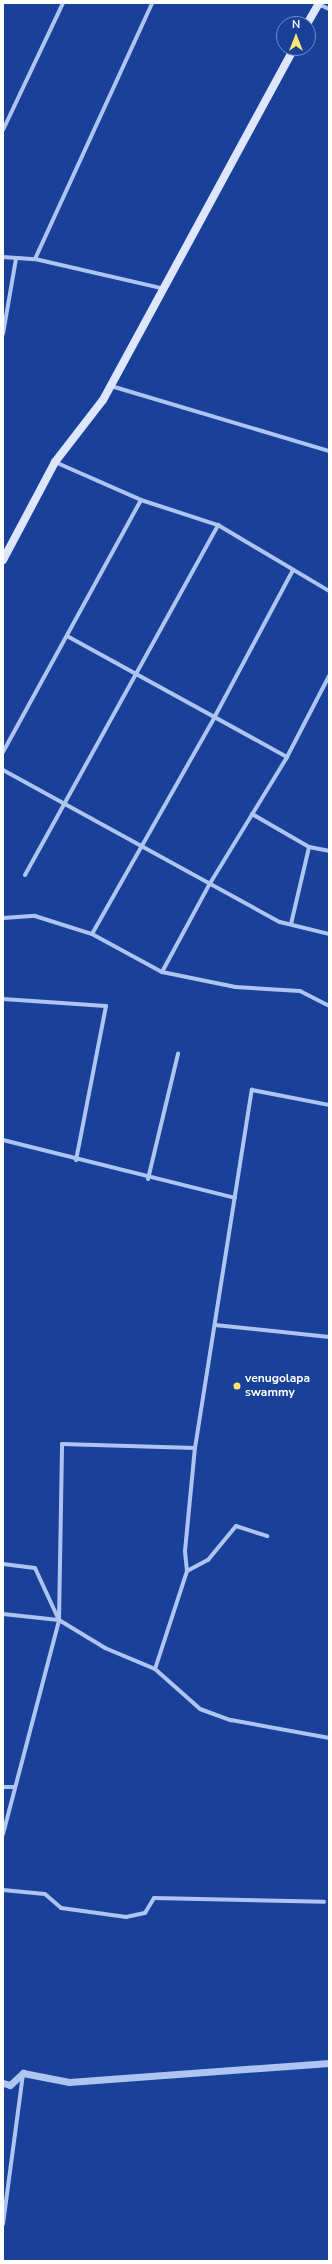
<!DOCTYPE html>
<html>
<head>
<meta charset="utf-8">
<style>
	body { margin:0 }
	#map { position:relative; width:332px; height:2264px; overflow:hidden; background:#194199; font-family:"Nunito Sans",sans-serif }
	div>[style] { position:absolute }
	.minor>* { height:4px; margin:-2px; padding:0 2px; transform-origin:2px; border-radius:2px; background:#aec4f1 }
	.tertiary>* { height:7px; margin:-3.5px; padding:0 3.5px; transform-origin:3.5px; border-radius:3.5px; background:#aec4f1 }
	.secondary>* { height:8px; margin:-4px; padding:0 4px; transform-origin:4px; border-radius:4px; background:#dde6fc }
	.dots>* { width:11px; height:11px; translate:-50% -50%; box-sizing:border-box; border:2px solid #194199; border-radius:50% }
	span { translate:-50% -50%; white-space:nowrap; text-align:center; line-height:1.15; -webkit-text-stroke:4px #194199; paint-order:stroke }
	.poi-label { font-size:12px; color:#fff; font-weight:700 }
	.left { translate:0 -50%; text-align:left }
	.frame { position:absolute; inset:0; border:4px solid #fff; pointer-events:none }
	.north { position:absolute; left:276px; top:16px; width:40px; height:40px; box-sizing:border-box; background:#194199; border:1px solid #758dc2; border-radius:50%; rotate:0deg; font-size:11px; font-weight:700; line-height:16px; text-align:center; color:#fff }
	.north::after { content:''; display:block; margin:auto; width:14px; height:18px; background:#ffe76e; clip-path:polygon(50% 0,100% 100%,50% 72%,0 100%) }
</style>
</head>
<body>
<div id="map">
	<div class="minor">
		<i style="left:318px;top:4px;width:12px;rotate:24deg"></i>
		<i style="left:3px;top:130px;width:140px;rotate:-64.7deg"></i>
		<i style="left:3px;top:257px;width:32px;rotate:4deg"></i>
		<i style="left:35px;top:259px;width:133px;rotate:13deg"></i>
		<i style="left:35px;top:259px;width:281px;rotate:-65.4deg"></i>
		<i style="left:3px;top:334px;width:76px;rotate:-80.2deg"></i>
		<i style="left:111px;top:386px;width:227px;rotate:16.6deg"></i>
		<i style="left:55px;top:462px;width:94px;rotate:23.8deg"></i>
		<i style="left:141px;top:500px;width:81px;rotate:18deg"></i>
		<i style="left:218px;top:525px;width:129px;rotate:30.7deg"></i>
		<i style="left:67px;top:636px;width:251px;rotate:28.8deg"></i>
		<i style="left:3px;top:752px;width:287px;rotate:-61.3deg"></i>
		<i style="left:3px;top:770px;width:316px;rotate:28.8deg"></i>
		<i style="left:280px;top:922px;width:50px;rotate:13.8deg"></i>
		<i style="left:252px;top:814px;width:66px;rotate:30.1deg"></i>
		<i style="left:309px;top:847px;width:20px;rotate:11deg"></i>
		<i style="left:25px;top:875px;width:400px;rotate:-61.1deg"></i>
		<i style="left:3px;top:918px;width:32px;rotate:-4deg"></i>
		<i style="left:35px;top:916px;width:60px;rotate:17.5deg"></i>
		<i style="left:92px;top:934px;width:80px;rotate:28.5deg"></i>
		<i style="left:162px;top:972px;width:75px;rotate:11.6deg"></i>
		<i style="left:235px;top:987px;width:65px;rotate:3.5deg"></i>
		<i style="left:300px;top:991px;width:33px;rotate:27deg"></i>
		<i style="left:291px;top:924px;width:79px;rotate:-76.8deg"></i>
		<i style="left:92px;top:934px;width:248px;rotate:-60.5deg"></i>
		<i style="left:214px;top:718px;width:168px;rotate:-61.9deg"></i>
		<i style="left:162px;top:972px;width:99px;rotate:-61.6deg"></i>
		<i style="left:209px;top:885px;width:150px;rotate:-58.6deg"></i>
		<i style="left:287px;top:757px;width:91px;rotate:-62.6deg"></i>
		<i style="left:3px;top:999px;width:103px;rotate:3.9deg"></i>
		<i style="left:106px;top:1006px;width:157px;rotate:101deg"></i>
		<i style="left:3px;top:1140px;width:239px;rotate:14deg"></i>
		<i style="left:148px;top:1179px;width:129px;rotate:-76.5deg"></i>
		<i style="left:215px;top:1325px;width:115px;rotate:6deg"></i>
		<i style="left:3px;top:1564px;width:32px;rotate:7deg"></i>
		<i style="left:35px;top:1568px;width:55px;rotate:65.3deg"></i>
		<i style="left:187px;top:1571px;width:24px;rotate:-28deg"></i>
		<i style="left:208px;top:1560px;width:44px;rotate:-50.5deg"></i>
		<i style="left:236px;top:1526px;width:33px;rotate:18deg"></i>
		<i style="left:3px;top:1614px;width:56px;rotate:6.1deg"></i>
		<i style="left:59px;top:1620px;width:54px;rotate:31.3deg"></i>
		<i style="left:105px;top:1648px;width:54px;rotate:22.8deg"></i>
		<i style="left:155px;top:1669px;width:60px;rotate:41.6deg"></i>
		<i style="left:200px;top:1709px;width:33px;rotate:20deg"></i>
		<i style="left:231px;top:1720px;width:100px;rotate:10.4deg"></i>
		<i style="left:155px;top:1669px;width:103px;rotate:-71.9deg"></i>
		<i style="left:187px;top:1571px;width:20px;rotate:-96deg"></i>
		<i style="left:185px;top:1551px;width:103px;rotate:-84.5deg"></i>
		<i style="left:3px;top:1787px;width:12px"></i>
		<i style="left:3px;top:1834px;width:221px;rotate:-75.3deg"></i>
		<i style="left:59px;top:1620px;width:176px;rotate:-89deg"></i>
		<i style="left:62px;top:1444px;width:133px;rotate:1.7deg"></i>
		<i style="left:195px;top:1448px;width:363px;rotate:-81deg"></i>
		<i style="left:252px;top:1090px;width:78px;rotate:11deg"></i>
		<i style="left:3px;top:1890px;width:42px;rotate:5.4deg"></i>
		<i style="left:45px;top:1894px;width:21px;rotate:41deg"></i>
		<i style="left:61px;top:1908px;width:66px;rotate:7.9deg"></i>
		<i style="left:126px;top:1917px;width:19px;rotate:-12deg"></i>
		<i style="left:145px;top:1913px;width:17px;rotate:-59deg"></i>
		<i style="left:154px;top:1898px;width:170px;rotate:1.3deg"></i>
		<i style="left:3px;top:2224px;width:151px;rotate:-82.4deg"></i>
	</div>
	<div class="tertiary">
		<i style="left:3px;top:2083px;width:7px;rotate:16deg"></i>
		<i style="left:10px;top:2085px;width:18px;rotate:-43deg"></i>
		<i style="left:23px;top:2073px;width:47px;rotate:11.1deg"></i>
		<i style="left:69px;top:2082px;width:261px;rotate:-4.2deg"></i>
	</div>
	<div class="secondary">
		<i style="left:307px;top:24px;width:24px;rotate:-60deg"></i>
		<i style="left:3px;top:560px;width:111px;rotate:-62deg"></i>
		<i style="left:55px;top:462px;width:78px;rotate:-52.3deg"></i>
		<i style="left:103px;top:400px;width:400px;rotate:-61.5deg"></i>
	</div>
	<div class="dots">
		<i style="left:237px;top:1386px;background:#ffe76e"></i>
	</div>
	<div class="poi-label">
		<span class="left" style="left:245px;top:1386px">venugolapa<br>swammy</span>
	</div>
	<div class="frame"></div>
	<div class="north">N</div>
</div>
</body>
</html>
